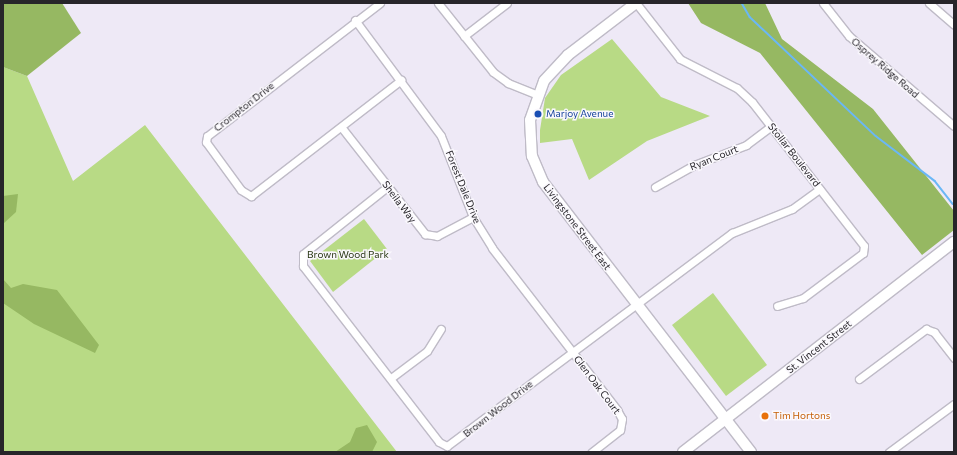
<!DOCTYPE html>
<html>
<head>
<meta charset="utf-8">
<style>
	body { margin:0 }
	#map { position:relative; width:957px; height:455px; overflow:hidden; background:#eee9f6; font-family:Commissioner,sans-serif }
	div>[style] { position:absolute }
	.green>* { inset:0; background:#b8da85 }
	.forest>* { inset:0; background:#96b862 }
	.stream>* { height:1.5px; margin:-0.75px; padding:0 0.75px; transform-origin:0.75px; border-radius:0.75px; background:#6ab7f6 }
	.roads { filter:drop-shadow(1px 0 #bfbbc7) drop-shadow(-1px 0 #bfbbc7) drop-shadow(0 1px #bfbbc7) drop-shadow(0 -1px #bfbbc7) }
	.street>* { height:7px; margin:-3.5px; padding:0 3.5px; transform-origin:3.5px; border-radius:3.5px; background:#fff }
	.secondary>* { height:10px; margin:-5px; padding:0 5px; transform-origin:5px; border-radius:5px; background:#fff }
	.dots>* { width:11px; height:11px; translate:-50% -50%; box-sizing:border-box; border:2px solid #faf8fd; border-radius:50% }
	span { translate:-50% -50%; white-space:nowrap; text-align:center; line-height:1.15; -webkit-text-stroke:3px #faf8fd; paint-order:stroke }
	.street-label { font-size:10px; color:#27252a }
	.transit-label { font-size:10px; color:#164399 }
	.left { translate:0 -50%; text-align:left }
	.park-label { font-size:10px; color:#293713 }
	.food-label { font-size:10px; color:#c56008 }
	.frame { position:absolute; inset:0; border:4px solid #27252a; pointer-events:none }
</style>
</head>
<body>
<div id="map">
	<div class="green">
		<i style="clip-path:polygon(612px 39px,661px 97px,710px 116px,647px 141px,589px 180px,572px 139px,540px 143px,540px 130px,545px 98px,561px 75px)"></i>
		<i style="clip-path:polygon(3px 67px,27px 76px,73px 181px,145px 125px,397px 452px,3px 452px)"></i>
		<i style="clip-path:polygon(364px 219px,387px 249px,333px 292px,310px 261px)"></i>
		<i style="clip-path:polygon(713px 293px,767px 365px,726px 396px,672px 325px)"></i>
	</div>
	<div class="forest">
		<i style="clip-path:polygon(3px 3px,62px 3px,81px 33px,27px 76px,3px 67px)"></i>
		<i style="clip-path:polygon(688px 3px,765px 3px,782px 39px,873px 109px,954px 211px,954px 230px,922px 255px,760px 53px,701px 23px)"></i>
		<i style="clip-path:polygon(18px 194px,16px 212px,3px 224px,3px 196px)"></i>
		<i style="clip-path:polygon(3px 279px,11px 288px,23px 284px,57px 290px,99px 345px,95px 353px,34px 324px,3px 303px)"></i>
		<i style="clip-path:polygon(367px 425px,377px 442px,372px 452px,335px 452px,350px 442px,356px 428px)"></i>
	</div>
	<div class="stream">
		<i style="left:742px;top:3px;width:16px;rotate:60deg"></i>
		<i style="left:750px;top:17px;width:173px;rotate:43.4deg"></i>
		<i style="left:876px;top:136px;width:74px;rotate:37.3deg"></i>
		<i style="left:935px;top:181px;width:29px;rotate:52deg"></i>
	</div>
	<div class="roads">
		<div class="street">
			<i style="left:380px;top:3px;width:218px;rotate:142.4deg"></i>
			<i style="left:207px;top:136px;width:6px;rotate:99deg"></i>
			<i style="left:206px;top:142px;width:59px;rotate:53.9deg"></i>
			<i style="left:241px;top:190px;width:12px;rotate:31deg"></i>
			<i style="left:251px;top:196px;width:190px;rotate:-37.7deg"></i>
			<i style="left:438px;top:3px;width:88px;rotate:51.4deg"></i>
			<i style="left:493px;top:72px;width:19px;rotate:36deg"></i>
			<i style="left:508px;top:83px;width:31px;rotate:22deg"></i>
			<i style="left:636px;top:3px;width:71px;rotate:51.8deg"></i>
			<i style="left:680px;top:59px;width:64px;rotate:27deg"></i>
			<i style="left:737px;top:88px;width:21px;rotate:43deg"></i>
			<i style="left:752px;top:102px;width:182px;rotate:52.1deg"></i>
			<i style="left:864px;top:246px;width:7px;rotate:98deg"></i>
			<i style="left:863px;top:253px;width:75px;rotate:143.1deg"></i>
			<i style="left:803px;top:298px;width:27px;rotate:163deg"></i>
			<i style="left:823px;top:3px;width:42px;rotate:51.8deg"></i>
			<i style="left:849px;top:36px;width:138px;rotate:40.6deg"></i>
			<i style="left:929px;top:3px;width:33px;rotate:41deg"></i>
			<i style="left:355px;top:20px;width:144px;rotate:53.4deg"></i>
			<i style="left:441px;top:136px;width:87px;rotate:68.4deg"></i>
			<i style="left:473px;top:217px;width:36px;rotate:58deg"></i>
			<i style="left:492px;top:248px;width:205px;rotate:52.3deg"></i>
			<i style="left:617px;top:410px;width:10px;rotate:61deg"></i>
			<i style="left:622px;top:419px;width:11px;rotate:100deg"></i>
			<i style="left:620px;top:430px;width:36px;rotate:142deg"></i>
			<i style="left:464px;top:36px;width:54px;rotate:-37.5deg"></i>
			<i style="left:342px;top:128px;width:135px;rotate:51.9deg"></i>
			<i style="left:425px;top:234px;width:12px;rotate:9deg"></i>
			<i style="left:437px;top:236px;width:41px;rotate:-27.8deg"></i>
			<i style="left:387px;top:187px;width:107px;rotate:141.4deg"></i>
			<i style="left:303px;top:254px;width:12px;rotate:90deg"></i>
			<i style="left:303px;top:266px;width:222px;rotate:52.3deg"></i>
			<i style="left:439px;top:442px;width:9px;rotate:27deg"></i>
			<i style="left:447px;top:446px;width:356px;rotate:-36.8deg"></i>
			<i style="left:732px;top:233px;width:65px;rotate:-21.8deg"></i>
			<i style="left:792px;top:209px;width:34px;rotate:-36deg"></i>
			<i style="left:655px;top:187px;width:45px;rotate:-29.4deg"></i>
			<i style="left:694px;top:165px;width:56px;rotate:-21deg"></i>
			<i style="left:746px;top:145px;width:31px;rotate:-37deg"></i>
			<i style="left:391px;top:378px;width:45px;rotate:-36.9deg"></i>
			<i style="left:427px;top:351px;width:26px;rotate:-58deg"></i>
			<i style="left:859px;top:379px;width:84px;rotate:-36.7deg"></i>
			<i style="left:926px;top:329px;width:9px;rotate:21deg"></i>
			<i style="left:934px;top:332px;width:33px;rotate:52deg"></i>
			<i style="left:889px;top:452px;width:81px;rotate:-36.4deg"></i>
		</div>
		<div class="secondary">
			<i style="left:636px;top:3px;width:86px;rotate:142.6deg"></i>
			<i style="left:568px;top:55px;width:35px;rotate:133deg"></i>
			<i style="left:544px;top:81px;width:41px;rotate:109.7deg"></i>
			<i style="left:530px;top:120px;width:36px;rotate:87deg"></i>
			<i style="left:532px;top:156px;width:28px;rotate:67deg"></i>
			<i style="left:543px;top:182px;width:341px;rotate:52.4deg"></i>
			<i style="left:683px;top:452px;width:343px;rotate:-37.8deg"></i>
		</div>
	</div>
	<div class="dots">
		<i style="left:538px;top:114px;background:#1a4fb4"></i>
		<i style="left:765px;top:416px;background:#e8710a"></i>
	</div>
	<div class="street-label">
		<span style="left:885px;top:68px;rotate:41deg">Osprey Ridge Road</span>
		<span style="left:244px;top:107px;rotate:-38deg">Crompton Drive</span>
		<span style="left:794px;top:155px;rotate:52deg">Stollar Boulevard</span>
		<span style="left:714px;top:158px;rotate:-22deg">Ryan Court</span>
		<span style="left:463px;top:187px;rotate:68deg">Forest Dale Drive</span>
		<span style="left:399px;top:202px;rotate:53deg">Sheila Way</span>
		<span style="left:577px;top:227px;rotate:53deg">Livingstone Street East</span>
		<span style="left:819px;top:347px;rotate:-38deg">St. Vincent Street</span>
		<span style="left:597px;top:385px;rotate:53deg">Glen Oak Court</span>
		<span style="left:498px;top:409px;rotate:-38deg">Brown Wood Drive</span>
	</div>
	<div class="transit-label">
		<span class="left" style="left:546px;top:114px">Marjoy Avenue</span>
	</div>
	<div class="park-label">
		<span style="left:348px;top:255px">Brown Wood Park</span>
	</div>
	<div class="food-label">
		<span class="left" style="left:773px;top:416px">Tim Hortons</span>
	</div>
	<div class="frame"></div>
</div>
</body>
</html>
